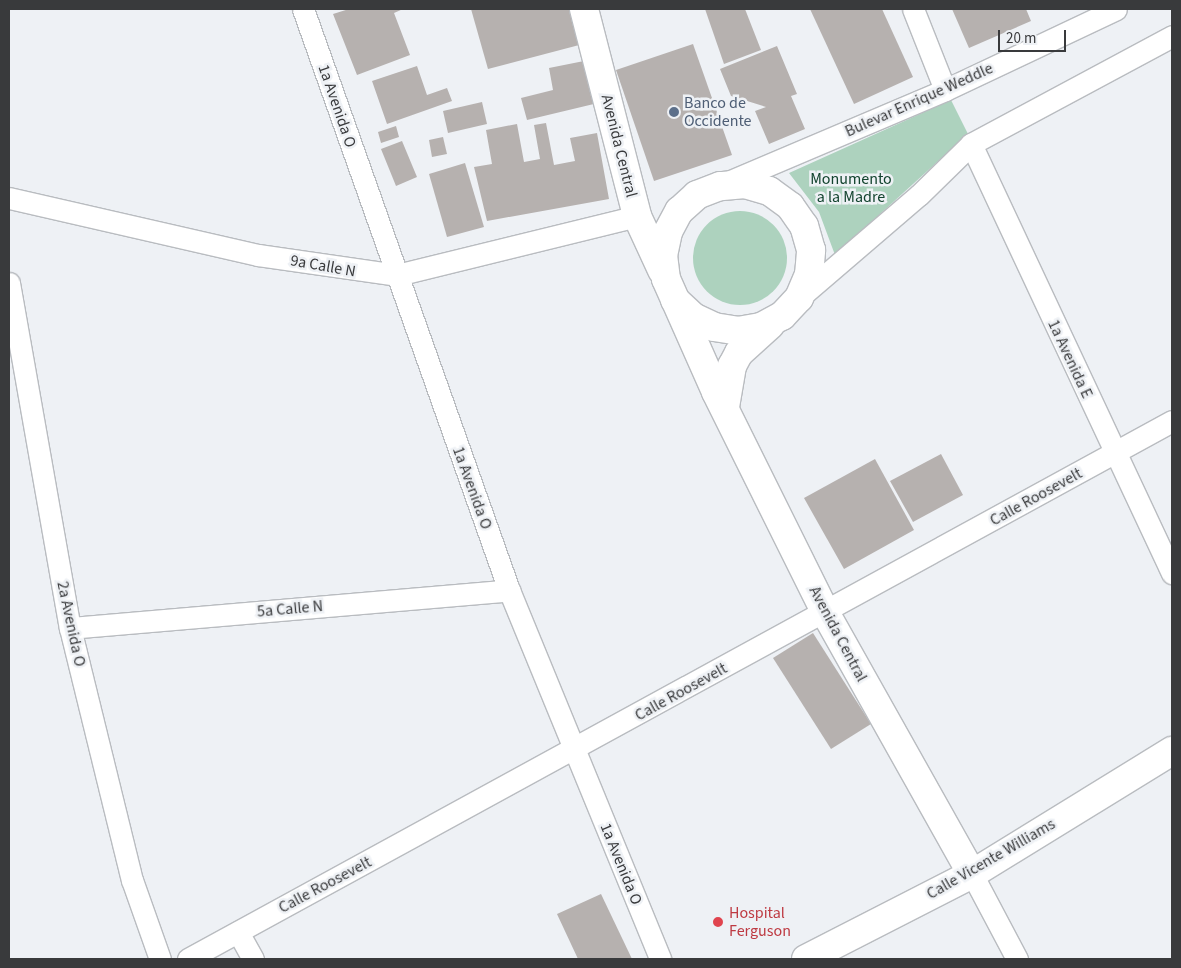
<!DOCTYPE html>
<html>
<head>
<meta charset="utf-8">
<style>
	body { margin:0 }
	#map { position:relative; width:1181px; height:968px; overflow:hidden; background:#eef1f5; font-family:"Source Sans 3",sans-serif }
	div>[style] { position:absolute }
	.green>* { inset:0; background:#add2be }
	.round { border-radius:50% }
	.building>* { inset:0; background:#b6b1af }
	.roads { filter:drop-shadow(1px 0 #b9bcc0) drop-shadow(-1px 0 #b9bcc0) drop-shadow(0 1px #b9bcc0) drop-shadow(0 -1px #b9bcc0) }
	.minor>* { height:21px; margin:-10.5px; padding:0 10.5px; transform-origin:10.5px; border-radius:10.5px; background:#fff }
	.major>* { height:28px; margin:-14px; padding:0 14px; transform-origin:14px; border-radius:14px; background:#fff }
	.dots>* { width:14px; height:14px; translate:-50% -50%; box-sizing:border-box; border:2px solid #eef1f5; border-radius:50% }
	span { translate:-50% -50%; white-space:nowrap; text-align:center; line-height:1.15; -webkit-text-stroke:5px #eef1f5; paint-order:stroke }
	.street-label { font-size:16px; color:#393a3c }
	.service-label { font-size:16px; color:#4e5e75 }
	.left { translate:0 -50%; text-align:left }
	.park-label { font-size:16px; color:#12432e }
	.health-label { font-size:16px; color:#be3a42 }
	.frame { position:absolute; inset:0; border:10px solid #393a3c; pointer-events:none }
	.scale { position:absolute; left:998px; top:30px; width:68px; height:22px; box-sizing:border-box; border:2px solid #393a3c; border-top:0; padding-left:6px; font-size:15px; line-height:18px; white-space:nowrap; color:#393a3c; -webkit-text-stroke:4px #eef1f5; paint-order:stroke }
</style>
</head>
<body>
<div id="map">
	<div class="green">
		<i style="clip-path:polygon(951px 100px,968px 134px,835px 255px,819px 212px,789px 173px)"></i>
		<i class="round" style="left:693px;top:211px;width:94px;height:94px"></i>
	</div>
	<div class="building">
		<i style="clip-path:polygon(349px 9px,403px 9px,394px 13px,410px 55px,357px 75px,333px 14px)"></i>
		<i style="clip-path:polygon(471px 9px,574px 9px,583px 44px,488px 69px)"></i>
		<i style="clip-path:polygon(705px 9px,745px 9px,761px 50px,724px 64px)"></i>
		<i style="clip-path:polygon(810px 9px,882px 9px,913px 77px,854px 104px)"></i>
		<i style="clip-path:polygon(952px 9px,1026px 9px,1031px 21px,969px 48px)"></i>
		<i style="clip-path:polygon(693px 44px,732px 155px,654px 181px,616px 70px)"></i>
		<i style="clip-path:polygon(777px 46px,797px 94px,791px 96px,805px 129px,769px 144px,755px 111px,766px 107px,731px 96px,720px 69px)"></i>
		<i style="clip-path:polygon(589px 60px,598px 103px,527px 120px,521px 98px,553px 90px,549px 68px)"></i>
		<i style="clip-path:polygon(417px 66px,427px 95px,447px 88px,452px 101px,387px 124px,372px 81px)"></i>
		<i style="clip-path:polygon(482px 102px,487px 124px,448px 133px,443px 111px)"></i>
		<i style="clip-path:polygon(546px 123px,554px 165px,575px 161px,570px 138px,597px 133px,609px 199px,487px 221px,474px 167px,492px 164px,486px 130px,517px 124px,524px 162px,540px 159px,534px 125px)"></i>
		<i style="clip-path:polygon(396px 126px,399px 137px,381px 143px,378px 132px)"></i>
		<i style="clip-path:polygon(443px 137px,447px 154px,432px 157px,429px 140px)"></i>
		<i style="clip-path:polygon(402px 141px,417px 177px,396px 186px,381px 149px)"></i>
		<i style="clip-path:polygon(465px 163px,484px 227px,447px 237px,429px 174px)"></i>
		<i style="clip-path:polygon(941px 454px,963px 495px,913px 522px,890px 481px)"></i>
		<i style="clip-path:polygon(875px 459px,914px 530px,844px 569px,804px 498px)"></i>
		<i style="clip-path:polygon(813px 633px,871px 724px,831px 749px,773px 658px)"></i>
		<i style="clip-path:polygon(601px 894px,632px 959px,578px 959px,557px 914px)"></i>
	</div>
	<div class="roads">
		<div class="minor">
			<i style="left:303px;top:9px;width:616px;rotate:70.48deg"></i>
			<i style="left:509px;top:590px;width:399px;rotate:67.7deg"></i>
			<i style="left:913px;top:9px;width:87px;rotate:68.4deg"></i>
			<i style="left:971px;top:144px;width:474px;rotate:64.9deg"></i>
			<i style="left:726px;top:183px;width:238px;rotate:-23deg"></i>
			<i style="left:945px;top:90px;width:189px;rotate:-25.3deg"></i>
			<i style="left:9px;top:198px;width:255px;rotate:12.9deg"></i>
			<i style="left:258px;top:255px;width:140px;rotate:8.2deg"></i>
			<i style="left:397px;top:275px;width:247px;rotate:-13.8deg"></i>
			<i style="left:9px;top:283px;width:350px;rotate:80deg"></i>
			<i style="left:70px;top:628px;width:260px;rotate:76.2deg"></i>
			<i style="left:132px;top:880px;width:84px;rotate:70.5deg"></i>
			<i style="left:801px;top:296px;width:155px;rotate:-40.6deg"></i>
			<i style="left:919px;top:195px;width:73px;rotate:-44.4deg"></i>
			<i style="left:971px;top:144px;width:228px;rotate:-28.2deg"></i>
			<i style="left:70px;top:628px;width:441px;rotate:-4.9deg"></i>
			<i style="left:972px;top:874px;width:96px;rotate:62.1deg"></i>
			<i style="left:238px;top:932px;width:31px;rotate:61deg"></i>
			<i style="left:188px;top:959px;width:1121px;rotate:-28.67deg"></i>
		</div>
		<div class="major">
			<i style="left:584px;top:9px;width:214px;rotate:75.6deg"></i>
			<i style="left:637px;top:216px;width:60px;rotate:65.2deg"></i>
			<i style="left:675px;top:300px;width:25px;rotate:43deg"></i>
			<i style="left:693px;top:317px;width:23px;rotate:25deg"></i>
			<i style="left:714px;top:327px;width:24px;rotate:9deg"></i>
			<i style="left:738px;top:331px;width:23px;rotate:-10deg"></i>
			<i style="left:761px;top:327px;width:24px;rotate:-28deg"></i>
			<i style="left:782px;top:316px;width:25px;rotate:-47deg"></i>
			<i style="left:799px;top:298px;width:25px;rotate:-67deg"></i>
			<i style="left:809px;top:275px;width:25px;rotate:-85deg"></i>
			<i style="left:811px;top:250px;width:25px;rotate:-106deg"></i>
			<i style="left:804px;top:226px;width:24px;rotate:-125deg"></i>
			<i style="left:790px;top:206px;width:26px;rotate:-144deg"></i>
			<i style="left:769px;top:191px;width:25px;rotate:-164deg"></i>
			<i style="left:745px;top:184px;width:25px;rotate:175deg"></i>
			<i style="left:720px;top:186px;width:25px;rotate:159deg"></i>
			<i style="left:697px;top:195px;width:24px;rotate:138deg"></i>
			<i style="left:679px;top:211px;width:24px;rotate:118deg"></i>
			<i style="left:668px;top:232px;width:24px;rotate:102deg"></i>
			<i style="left:663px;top:255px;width:24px;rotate:83deg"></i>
			<i style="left:666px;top:279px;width:124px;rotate:66.1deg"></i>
			<i style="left:716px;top:392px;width:248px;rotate:63.6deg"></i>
			<i style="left:826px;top:614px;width:298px;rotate:60.7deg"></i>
			<i style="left:725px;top:407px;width:42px;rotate:-80.3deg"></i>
			<i style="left:732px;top:366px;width:15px;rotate:-62deg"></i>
			<i style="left:739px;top:353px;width:42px;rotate:-42.1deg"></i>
			<i style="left:806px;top:959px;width:186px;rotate:-27.1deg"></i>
			<i style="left:972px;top:874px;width:235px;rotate:-31.6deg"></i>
		</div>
	</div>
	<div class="dots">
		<i style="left:674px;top:112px;background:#5c6f8a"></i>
		<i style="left:718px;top:922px;background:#e0444e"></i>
	</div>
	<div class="street-label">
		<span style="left:919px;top:100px;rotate:-24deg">Bulevar Enrique Weddle</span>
		<span style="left:337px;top:106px;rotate:71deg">1a Avenida O</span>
		<span style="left:619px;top:146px;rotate:76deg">Avenida Central</span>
		<span style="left:323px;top:266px;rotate:10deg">9a Calle N</span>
		<span style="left:1070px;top:359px;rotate:65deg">1a Avenida E</span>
		<span style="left:472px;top:488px;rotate:70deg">1a Avenida O</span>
		<span style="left:1036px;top:497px;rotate:-29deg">Calle Roosevelt</span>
		<span style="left:290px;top:609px;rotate:-5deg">5a Calle N</span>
		<span style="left:71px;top:624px;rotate:78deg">2a Avenida O</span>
		<span style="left:838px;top:634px;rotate:62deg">Avenida Central</span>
		<span style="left:681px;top:692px;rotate:-29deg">Calle Roosevelt</span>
		<span style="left:991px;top:859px;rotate:-30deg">Calle Vicente Williams</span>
		<span style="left:621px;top:864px;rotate:68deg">1a Avenida O</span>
		<span style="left:325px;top:885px;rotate:-28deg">Calle Roosevelt</span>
	</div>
	<div class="service-label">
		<span class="left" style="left:684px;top:112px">Banco de<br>Occidente</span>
	</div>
	<div class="park-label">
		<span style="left:851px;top:188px">Monumento<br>a la Madre</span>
	</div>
	<div class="health-label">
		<span class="left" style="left:729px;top:922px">Hospital<br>Ferguson</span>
	</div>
	<div class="frame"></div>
	<div class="scale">20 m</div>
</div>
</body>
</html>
